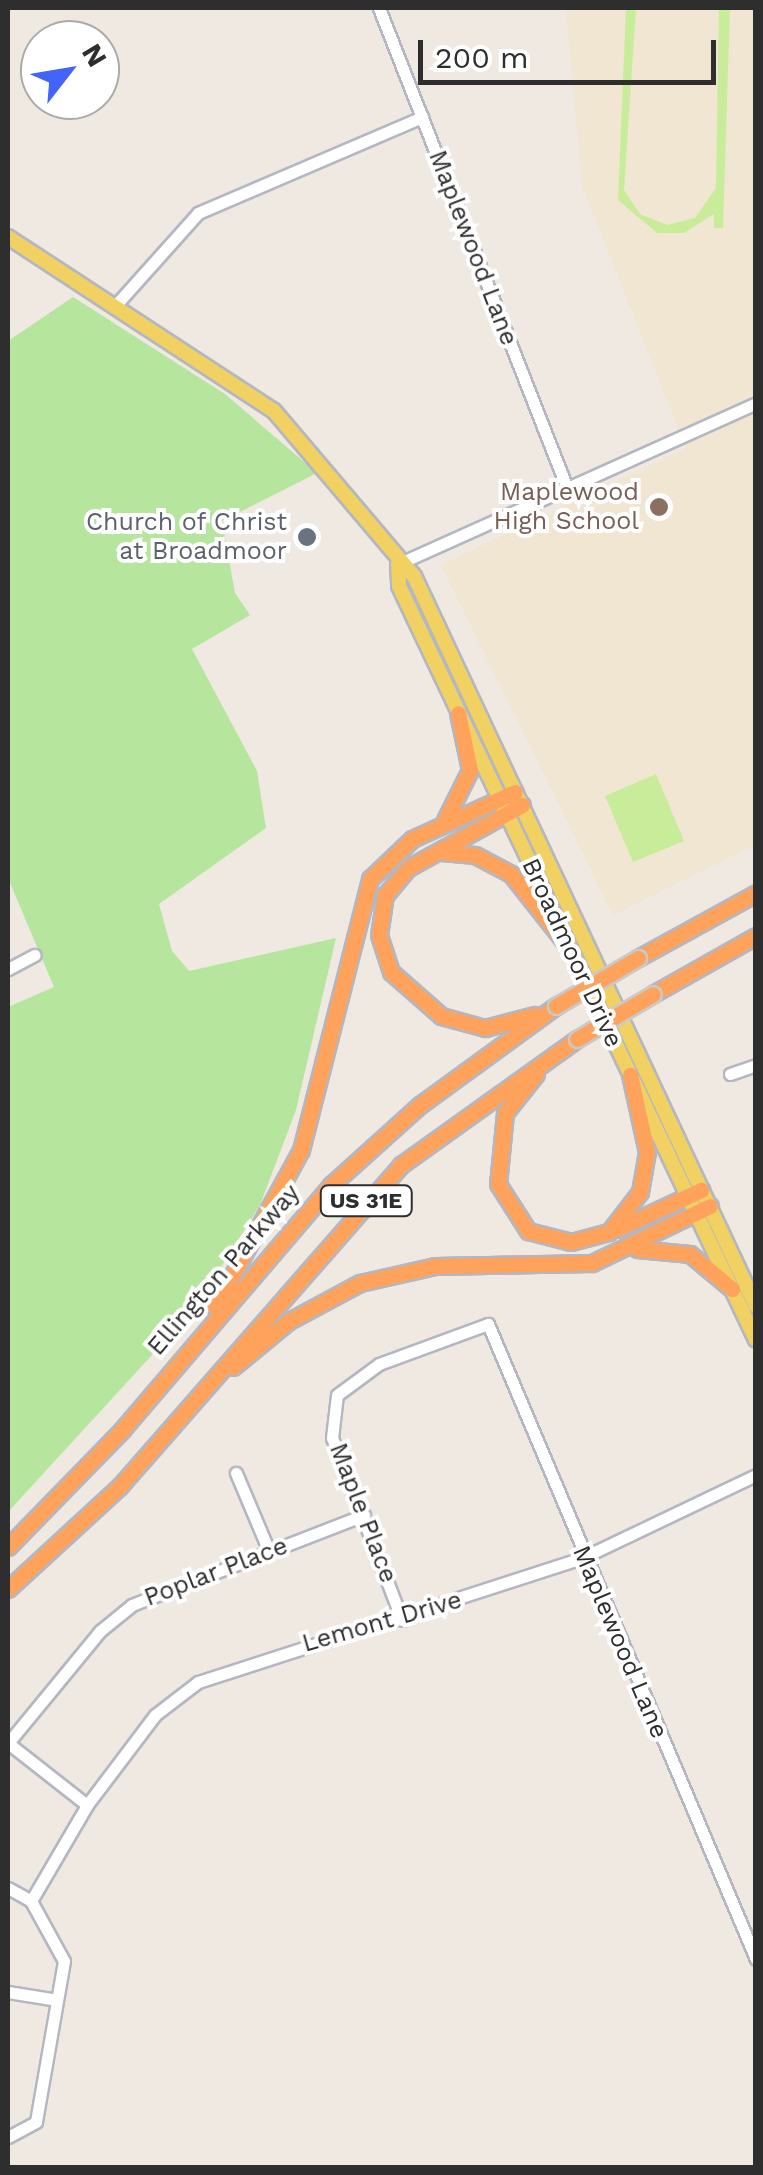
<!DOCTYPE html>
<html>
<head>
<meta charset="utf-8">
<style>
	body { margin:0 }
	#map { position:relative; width:763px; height:2175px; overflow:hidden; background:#efe9e1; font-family:"Work Sans",sans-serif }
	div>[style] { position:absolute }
	.education>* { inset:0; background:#f0e6d1 }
	.green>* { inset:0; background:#b6e59e }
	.pitch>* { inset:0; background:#c9ec9a }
	.roads { filter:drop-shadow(2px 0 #b4b7c1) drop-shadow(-2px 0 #b4b7c1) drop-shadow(0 2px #b4b7c1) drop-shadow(0 -2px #b4b7c1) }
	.minor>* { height:11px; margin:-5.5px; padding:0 5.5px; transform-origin:5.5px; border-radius:5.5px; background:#fff }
	.major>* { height:14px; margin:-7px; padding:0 7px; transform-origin:7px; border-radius:7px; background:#f2d163 }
	.highway>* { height:15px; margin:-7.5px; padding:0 7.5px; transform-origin:7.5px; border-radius:7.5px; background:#ffa35c }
	.bridges { filter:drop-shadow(2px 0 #c9c9c9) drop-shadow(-2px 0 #c9c9c9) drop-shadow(0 2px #c9c9c9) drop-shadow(0 -2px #c9c9c9) }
	.highway-bridge>* { height:15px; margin:-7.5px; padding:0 7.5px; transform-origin:7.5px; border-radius:7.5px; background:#ffa35c }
	.dots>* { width:28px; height:28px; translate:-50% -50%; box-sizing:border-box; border:5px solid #fff; border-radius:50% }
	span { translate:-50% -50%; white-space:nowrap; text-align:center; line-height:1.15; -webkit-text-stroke:8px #fff; paint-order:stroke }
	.shield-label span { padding:2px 8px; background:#fff; border:2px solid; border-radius:8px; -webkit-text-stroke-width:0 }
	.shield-label { font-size:22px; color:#2e2e2e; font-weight:700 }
	.street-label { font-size:25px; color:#2e2e2e }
	.education-label { font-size:25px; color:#785e54 }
	.right { translate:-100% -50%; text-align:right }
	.worship-label { font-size:25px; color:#5b616d }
	.frame { position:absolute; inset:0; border:10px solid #2e2e2e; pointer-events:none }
	.north { position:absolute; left:20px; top:20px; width:100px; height:100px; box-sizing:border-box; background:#fff; border:2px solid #ababab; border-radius:50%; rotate:59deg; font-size:28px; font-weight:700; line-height:40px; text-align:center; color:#2e2e2e }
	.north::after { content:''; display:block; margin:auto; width:35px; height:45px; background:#4264fb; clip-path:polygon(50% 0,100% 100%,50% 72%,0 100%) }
	.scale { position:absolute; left:418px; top:40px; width:298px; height:45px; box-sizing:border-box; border:5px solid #2e2e2e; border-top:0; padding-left:12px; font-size:30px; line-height:35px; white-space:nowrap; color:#2e2e2e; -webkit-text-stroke:8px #fff; paint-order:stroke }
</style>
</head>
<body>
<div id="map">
	<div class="education">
		<i style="clip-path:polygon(566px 8px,755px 8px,755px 845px,613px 915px,441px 565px,686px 448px,582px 186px)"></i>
	</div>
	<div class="green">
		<i style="clip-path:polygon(73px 297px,225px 394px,317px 473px,222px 521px,235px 593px,250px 615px,192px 649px,257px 771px,266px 828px,159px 904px,172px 951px,189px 971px,336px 938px,296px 1110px,260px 1205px,196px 1307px,8px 1512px,8px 1007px,54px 987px,8px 878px,8px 341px)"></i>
	</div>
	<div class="pitch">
		<i style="clip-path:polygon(626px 8px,636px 8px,624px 190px,640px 214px,667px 225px,695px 218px,716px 188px,719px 8px,730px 8px,723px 228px,714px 228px,714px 214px,684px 233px,657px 233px,618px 200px)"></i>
		<i style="clip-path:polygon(656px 774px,684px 841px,633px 862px,605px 796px)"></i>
	</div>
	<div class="roads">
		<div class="minor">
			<i style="left:379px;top:8px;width:516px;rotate:68.61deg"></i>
			<i style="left:114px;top:307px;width:126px;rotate:-48.2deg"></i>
			<i style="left:198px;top:213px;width:244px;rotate:-23.2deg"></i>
			<i style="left:398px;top:564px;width:393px;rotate:-24.2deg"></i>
			<i style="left:8px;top:969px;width:30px;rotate:-28deg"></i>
			<i style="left:730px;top:1074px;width:28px;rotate:-19deg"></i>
			<i style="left:236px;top:1473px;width:85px;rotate:67.1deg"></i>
			<i style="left:402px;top:1620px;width:195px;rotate:-111deg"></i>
			<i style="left:332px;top:1438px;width:43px;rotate:-83.4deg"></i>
			<i style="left:337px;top:1395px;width:52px;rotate:-36.4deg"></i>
			<i style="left:379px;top:1364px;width:116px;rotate:-20.2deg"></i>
			<i style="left:488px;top:1324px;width:689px;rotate:67.12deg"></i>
			<i style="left:87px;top:1805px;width:100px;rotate:-141.9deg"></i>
			<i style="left:8px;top:1743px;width:145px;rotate:-50.6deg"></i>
			<i style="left:100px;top:1631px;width:41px;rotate:-39.1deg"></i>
			<i style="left:132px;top:1605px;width:249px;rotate:-21.2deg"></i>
			<i style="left:8px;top:1888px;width:26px;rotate:29deg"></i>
			<i style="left:31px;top:1901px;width:68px;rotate:61.2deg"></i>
			<i style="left:64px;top:1961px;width:163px;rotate:99.9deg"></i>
			<i style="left:36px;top:2122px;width:32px;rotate:152deg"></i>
			<i style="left:31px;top:1901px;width:111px;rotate:-59.7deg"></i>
			<i style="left:87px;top:1805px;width:113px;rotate:-52.9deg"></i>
			<i style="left:155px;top:1715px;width:54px;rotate:-37.5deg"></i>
			<i style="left:198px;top:1682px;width:406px;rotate:-17.9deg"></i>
			<i style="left:584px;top:1557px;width:191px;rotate:-25.5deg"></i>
			<i style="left:8px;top:1992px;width:44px;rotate:9.2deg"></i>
		</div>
		<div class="major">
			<i style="left:8px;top:237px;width:318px;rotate:33.2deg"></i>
			<i style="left:274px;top:411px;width:216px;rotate:49.7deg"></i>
			<i style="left:414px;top:576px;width:806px;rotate:64.9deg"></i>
			<i style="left:398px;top:564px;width:22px;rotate:87deg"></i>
			<i style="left:399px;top:586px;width:834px;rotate:64.66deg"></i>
		</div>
		<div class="highway">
			<i style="left:522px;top:805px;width:130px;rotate:151.1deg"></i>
			<i style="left:408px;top:868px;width:35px;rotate:130deg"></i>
			<i style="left:385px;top:895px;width:40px;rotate:98.5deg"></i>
			<i style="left:379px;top:935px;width:39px;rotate:72deg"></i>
			<i style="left:391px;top:972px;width:67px;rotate:41.3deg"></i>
			<i style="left:441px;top:1016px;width:46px;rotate:15.3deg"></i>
			<i style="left:485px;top:1028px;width:51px;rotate:-14.9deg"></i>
			<i style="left:445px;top:820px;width:56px;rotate:-63.4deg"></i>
			<i style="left:470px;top:770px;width:58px;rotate:-101.9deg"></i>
			<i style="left:441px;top:852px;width:34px;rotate:5deg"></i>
			<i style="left:475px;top:855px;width:41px;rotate:27.8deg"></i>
			<i style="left:511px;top:874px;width:97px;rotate:51.7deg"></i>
			<i style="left:638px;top:958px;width:135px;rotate:-28.8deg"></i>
			<i style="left:653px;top:994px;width:118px;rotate:-29.4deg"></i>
			<i style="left:536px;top:1074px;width:50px;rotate:128.5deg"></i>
			<i style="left:505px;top:1113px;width:71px;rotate:95.6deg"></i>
			<i style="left:498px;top:1184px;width:56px;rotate:57.4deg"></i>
			<i style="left:528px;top:1231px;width:44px;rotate:14.3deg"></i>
			<i style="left:571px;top:1242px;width:39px;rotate:-15deg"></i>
			<i style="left:609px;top:1232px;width:51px;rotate:-52.2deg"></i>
			<i style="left:640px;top:1192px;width:41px;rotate:-80.1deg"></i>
			<i style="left:647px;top:1152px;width:79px;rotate:-102.4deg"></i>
			<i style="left:617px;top:1229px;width:93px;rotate:-24.9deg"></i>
			<i style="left:637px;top:1249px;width:53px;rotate:5.4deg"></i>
			<i style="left:690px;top:1254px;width:55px;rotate:39.8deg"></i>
			<i style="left:215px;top:1307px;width:179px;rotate:-61.3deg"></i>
			<i style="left:301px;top:1150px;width:280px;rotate:-75.7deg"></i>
			<i style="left:370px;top:879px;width:58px;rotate:-43.6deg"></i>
			<i style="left:412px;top:839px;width:113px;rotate:-24.5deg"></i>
			<i style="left:233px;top:1367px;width:72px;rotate:-39.4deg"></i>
			<i style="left:289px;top:1321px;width:81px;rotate:-28.2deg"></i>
			<i style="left:360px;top:1283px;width:77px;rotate:-12.8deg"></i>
			<i style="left:435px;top:1266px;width:157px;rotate:-1.1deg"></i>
			<i style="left:592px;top:1263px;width:131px;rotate:-25.8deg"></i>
			<i style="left:8px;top:1547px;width:163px;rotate:-45.7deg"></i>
			<i style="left:122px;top:1430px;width:322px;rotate:-49.5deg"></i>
			<i style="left:331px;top:1185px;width:120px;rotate:-42deg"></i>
			<i style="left:420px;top:1105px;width:168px;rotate:-36.1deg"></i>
			<i style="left:8px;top:1589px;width:152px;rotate:-42.6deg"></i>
			<i style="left:120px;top:1486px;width:427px;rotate:-48.8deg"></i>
			<i style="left:401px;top:1165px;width:216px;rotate:-35.6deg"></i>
		</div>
	</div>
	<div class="bridges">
		<div class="highway-bridge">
			<i style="left:556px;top:1006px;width:95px;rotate:-30.3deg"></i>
			<i style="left:577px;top:1039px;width:88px;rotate:-30.6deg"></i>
		</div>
	</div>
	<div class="dots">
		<i style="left:659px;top:507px;background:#8d6e63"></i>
		<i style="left:307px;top:537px;background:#6b7280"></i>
	</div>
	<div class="shield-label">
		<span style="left:366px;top:1201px">US 31E</span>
	</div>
	<div class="street-label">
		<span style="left:473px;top:248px;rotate:69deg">Maplewood Lane</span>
		<span style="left:572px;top:953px;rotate:65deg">Broadmoor Drive</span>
		<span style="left:224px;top:1270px;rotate:-49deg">Ellington Parkway</span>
		<span style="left:363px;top:1513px;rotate:69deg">Maple Place</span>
		<span style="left:216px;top:1572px;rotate:-21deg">Poplar Place</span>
		<span style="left:382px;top:1622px;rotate:-16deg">Lemont Drive</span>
		<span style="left:620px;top:1642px;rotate:67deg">Maplewood Lane</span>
	</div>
	<div class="education-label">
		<span class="right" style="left:639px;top:507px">Maplewood<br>High School</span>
	</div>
	<div class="worship-label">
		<span class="right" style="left:287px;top:537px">Church of Christ<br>at Broadmoor</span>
	</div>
	<div class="frame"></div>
	<div class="north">N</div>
	<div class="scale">200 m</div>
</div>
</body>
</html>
